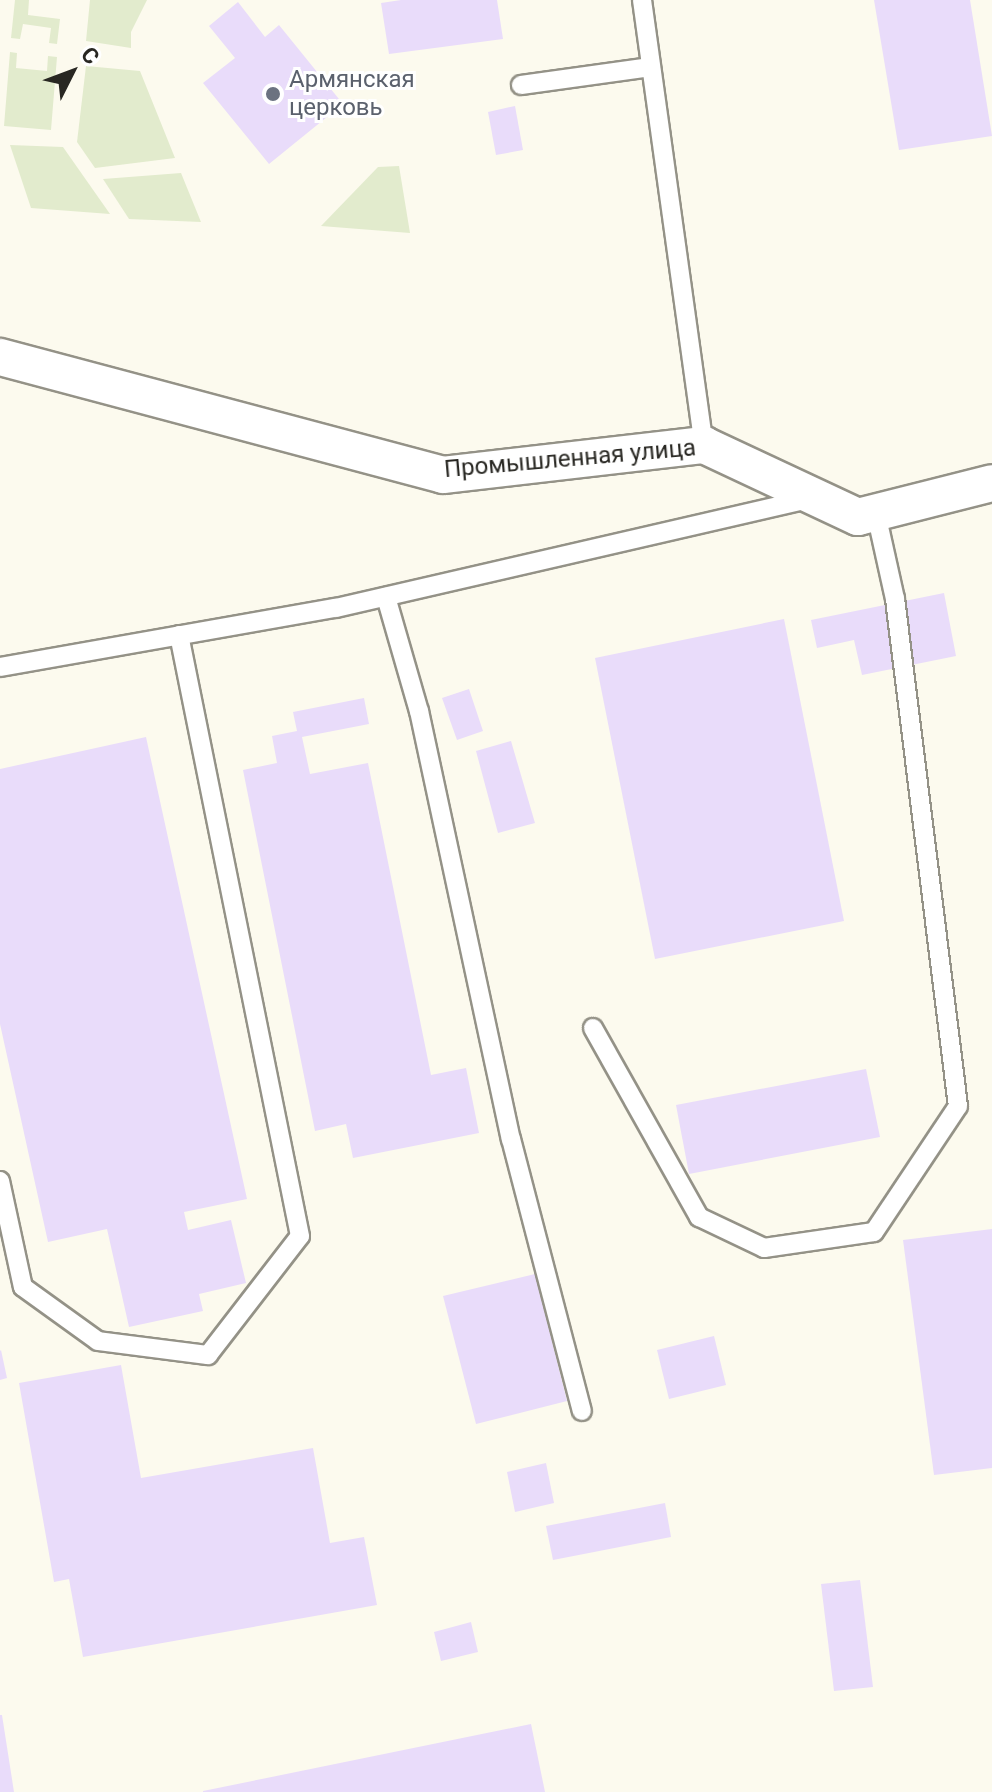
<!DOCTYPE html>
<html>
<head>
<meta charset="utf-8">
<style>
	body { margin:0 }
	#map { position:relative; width:992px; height:1792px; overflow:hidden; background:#fcfaee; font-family:Roboto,sans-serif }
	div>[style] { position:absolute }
	.green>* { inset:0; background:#e2ebcd }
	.building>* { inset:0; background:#e9dcfa }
	.roads { filter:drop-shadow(2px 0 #949287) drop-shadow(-2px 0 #949287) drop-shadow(0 2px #949287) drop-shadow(0 -2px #949287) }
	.lane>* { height:18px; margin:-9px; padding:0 9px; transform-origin:9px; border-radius:9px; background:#fff }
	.street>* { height:36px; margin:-18px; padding:0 18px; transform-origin:18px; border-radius:18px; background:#fff }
	.dots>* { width:22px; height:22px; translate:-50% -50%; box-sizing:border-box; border:4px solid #fff; border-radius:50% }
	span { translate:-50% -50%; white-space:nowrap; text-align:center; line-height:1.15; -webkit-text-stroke:6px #fff; paint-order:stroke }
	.worship-label { font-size:24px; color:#5b616d }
	.left { translate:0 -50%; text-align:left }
	.street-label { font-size:24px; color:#282722 }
	.north { position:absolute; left:32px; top:32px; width:80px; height:80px; -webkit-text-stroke:6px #fff; paint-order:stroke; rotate:48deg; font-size:22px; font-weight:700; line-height:32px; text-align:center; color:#282722 }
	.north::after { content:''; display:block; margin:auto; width:28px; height:36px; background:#282722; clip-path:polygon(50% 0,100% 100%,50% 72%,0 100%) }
</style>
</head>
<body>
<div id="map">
	<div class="green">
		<i style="clip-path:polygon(15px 0,29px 0,28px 15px,60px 19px,57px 44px,49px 43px,51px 28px,23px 24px,20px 39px,11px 38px)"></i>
		<i style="clip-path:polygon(90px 0,147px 0,131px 32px,131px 48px,86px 41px)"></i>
		<i style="clip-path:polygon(10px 52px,17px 53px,16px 68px,47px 71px,48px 56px,57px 57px,51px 130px,4px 126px)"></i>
		<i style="clip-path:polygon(86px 66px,140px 71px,175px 158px,95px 168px,77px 142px)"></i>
		<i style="clip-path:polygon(10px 145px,63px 147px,110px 214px,31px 208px)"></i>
		<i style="clip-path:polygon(399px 166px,410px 233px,321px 226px,378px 167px)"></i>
		<i style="clip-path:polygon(181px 173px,201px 222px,129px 219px,103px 179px)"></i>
	</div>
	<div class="building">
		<i style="clip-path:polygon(401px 0,497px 0,503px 39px,389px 54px,381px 3px)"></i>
		<i style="clip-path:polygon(874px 0,970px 0,992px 136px,899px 150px)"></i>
		<i style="clip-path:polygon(238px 2px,265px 37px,279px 25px,343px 104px,269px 164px,203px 83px,235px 58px,209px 26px)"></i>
		<i style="clip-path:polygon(515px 106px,523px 150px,496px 155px,488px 112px)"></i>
		<i style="clip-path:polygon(944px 593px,956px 656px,862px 675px,854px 640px,817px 648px,811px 620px)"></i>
		<i style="clip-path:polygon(784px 619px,844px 921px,655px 959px,595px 658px)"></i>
		<i style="clip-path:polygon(469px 689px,483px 731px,457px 740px,442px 698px)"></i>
		<i style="clip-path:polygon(364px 698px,369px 724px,302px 737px,310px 774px,368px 763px,431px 1075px,466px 1068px,479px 1133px,353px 1158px,346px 1124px,315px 1131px,243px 770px,277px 763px,272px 736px,297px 731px,293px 712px)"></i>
		<i style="clip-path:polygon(146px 737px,247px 1199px,184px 1212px,188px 1230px,231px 1220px,246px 1283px,199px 1294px,203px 1311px,129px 1327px,107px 1229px,48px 1242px,0 1024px,0 769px)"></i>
		<i style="clip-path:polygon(511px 741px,535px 823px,498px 833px,476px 751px)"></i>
		<i style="clip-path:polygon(866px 1069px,880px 1137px,689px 1174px,676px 1105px)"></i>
		<i style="clip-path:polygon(992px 1229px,992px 1468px,934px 1475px,903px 1240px)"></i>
		<i style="clip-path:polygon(535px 1274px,567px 1401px,476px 1424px,443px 1296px)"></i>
		<i style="clip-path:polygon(714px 1336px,726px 1385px,669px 1399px,657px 1350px)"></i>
		<i style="clip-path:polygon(1px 1350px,7px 1378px,0 1380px,0 1351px)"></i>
		<i style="clip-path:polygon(121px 1365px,141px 1478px,313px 1448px,330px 1543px,364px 1537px,377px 1605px,83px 1657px,69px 1579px,54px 1582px,19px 1383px)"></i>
		<i style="clip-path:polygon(546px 1463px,554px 1503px,515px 1512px,507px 1472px)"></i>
		<i style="clip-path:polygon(665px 1503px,671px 1537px,553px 1560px,546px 1526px)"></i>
		<i style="clip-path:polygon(860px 1580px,873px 1687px,834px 1691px,821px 1584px)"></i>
		<i style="clip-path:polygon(471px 1622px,478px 1652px,441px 1661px,434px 1632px)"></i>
		<i style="clip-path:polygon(0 1715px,2px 1715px,14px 1792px,0 1792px)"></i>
		<i style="clip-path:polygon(531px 1724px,545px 1792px,203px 1792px,203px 1791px)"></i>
	</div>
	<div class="roads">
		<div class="lane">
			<i style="left:642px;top:0;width:449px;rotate:82.1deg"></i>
			<i style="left:521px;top:85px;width:131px;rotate:-7.9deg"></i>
			<i style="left:386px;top:597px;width:119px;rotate:73.9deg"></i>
			<i style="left:419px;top:711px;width:438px;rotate:77.9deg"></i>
			<i style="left:511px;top:1139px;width:281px;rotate:75.4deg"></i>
			<i style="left:0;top:667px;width:341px;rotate:-10deg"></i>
			<i style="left:336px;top:608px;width:486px;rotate:-13deg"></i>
			<i style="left:593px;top:1028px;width:217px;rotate:60.7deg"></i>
			<i style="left:699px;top:1217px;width:72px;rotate:25.5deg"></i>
			<i style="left:764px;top:1248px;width:111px;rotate:-8.3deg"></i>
			<i style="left:874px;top:1232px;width:151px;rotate:-56.3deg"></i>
			<i style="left:958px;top:1106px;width:511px;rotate:-97.08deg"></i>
			<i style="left:895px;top:599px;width:88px;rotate:-102.5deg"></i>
			<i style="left:0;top:1181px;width:108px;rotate:77.8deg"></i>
			<i style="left:23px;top:1287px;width:92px;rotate:35.8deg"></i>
			<i style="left:98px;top:1341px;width:111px;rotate:7.3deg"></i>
			<i style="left:208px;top:1355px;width:150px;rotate:-52.3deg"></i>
			<i style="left:300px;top:1236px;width:613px;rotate:-101.38deg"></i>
		</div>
		<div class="street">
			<i style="left:0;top:357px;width:458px;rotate:14.9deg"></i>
			<i style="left:443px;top:475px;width:263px;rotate:-6.6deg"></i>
			<i style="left:704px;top:445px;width:170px;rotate:25.1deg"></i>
			<i style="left:858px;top:517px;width:138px;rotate:-14.2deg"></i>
		</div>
	</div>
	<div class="dots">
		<i style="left:273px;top:94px;background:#6b7280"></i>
	</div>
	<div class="worship-label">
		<span class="left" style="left:289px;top:94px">Армянская<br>церковь</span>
	</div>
	<div class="street-label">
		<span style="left:570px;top:459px;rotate:-5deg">Промышленная улица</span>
	</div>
	<div class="north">С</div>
</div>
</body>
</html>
